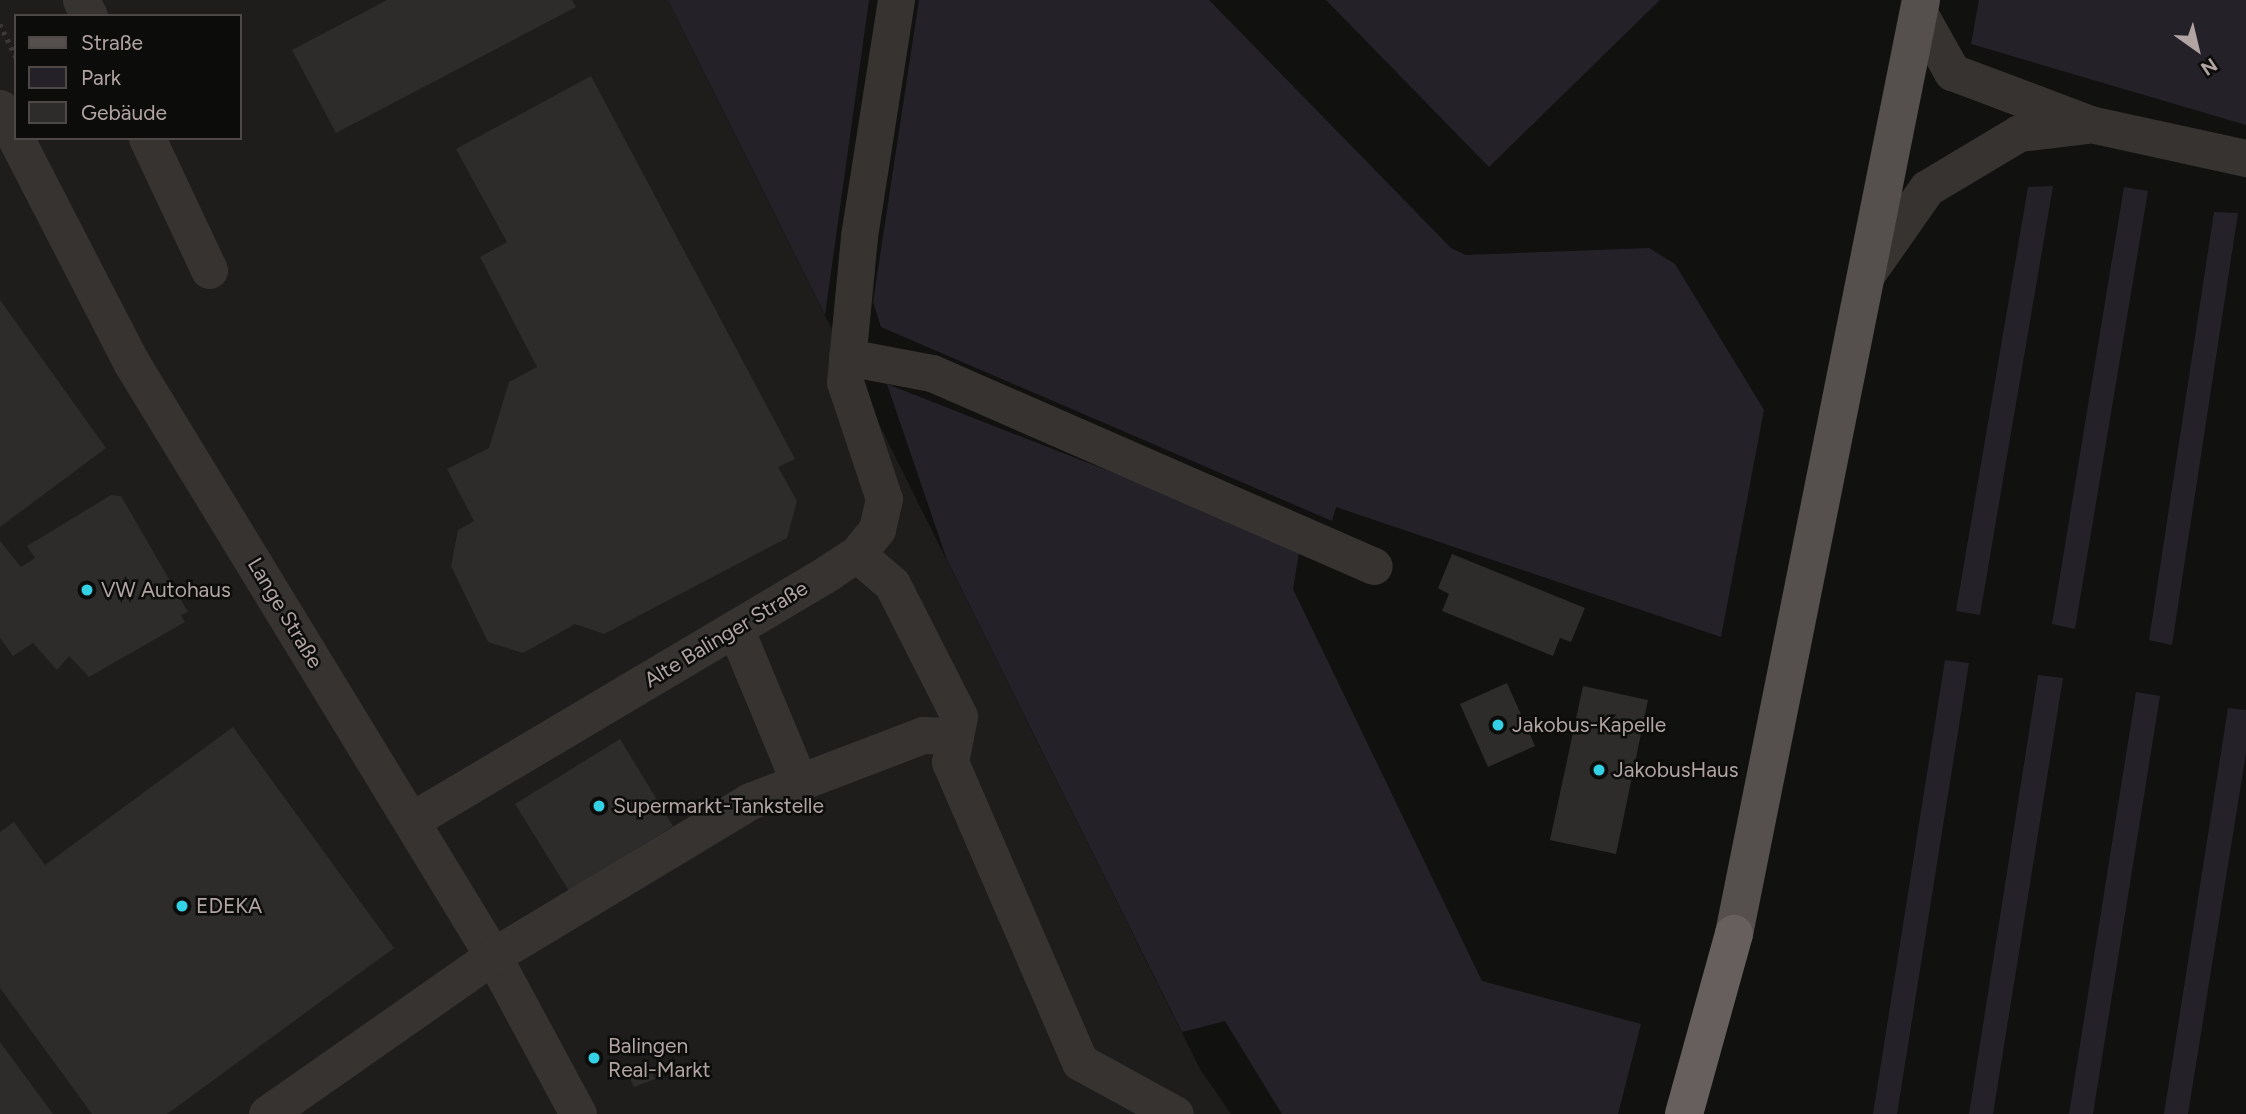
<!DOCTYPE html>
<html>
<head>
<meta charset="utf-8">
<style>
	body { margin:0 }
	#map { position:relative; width:2246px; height:1114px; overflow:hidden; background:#111110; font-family:Figtree,sans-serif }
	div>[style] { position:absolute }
	.built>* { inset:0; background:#1e1d1c }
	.green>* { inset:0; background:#252129 }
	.building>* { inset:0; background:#2d2c2b }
	.path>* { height:4.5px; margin-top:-2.25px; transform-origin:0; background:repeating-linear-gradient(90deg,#3d3837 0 3.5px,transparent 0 8.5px) }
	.minor>* { height:37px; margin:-18.5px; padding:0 18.5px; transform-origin:18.5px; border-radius:18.5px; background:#363331 }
	.major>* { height:38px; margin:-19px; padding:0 19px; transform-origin:19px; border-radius:19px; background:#554f4d }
	.highway>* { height:38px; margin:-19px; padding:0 19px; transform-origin:19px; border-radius:19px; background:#675f5e }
	.dots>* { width:19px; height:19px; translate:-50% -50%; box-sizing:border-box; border:4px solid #0c0c0b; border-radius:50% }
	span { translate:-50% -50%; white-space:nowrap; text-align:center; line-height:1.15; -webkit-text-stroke:5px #0c0c0b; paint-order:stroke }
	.poi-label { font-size:21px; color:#b1a4a2 }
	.left { translate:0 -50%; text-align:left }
	.street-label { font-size:21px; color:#b1a4a2 }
	.legend { position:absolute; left:14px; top:14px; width:228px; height:126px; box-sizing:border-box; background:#0c0c0b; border:2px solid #4e4947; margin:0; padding:9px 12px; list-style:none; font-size:21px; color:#b1a4a2 }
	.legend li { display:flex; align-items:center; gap:14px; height:35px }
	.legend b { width:35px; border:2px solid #4e4947 }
	.north { position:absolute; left:2162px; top:14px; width:70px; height:70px; -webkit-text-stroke:5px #0c0c0b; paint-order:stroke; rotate:146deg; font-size:19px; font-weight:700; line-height:28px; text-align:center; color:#b1a4a2 }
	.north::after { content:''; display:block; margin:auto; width:24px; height:32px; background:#b1a4a2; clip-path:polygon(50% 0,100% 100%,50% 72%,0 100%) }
</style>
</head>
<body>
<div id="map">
	<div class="built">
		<i style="clip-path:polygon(evenodd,0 0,668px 0,1200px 1069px,1231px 1114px,0 1114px,0 0,16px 16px,240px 16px,240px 138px,16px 138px,16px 16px)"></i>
	</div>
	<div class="green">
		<i style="clip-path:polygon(668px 0,869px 0,825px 315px)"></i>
		<i style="clip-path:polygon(919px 0,1209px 0,1451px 248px,1466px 255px,1649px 248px,1675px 264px,1764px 410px,1721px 637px,1336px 507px,1332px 521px,881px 327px,873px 302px)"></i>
		<i style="clip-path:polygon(1326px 0,1660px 0,1489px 167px)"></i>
		<i style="clip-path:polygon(1979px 0,2246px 0,2246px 125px,1971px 44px)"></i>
		<i style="clip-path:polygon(2053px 186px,1980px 615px,1956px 611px,2028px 187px)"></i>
		<i style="clip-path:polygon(2124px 187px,2148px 191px,2075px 629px,2052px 624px)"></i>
		<i style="clip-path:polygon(2214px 212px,2238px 213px,2172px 645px,2149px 640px)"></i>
		<i style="clip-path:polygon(887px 384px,1300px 546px,1293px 589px,1482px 981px,1641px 1024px,1618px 1114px,1282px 1114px,1225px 1021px,1182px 1032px,947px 560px)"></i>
		<i style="clip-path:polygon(1945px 660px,1969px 663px,1897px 1114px,1873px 1114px)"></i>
		<i style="clip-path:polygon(2038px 675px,2063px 678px,1993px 1114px,1969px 1114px)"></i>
		<i style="clip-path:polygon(2136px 692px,2160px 696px,2093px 1114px,2069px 1114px)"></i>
		<i style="clip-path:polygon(2228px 708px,2246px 710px,2246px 753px,2188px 1114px,2164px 1114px)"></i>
	</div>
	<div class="building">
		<i style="clip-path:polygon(387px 0,572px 0,576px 7px,336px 133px,292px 50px)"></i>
		<i style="clip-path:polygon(591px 76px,795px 459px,778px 467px,797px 501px,787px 538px,604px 634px,575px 624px,523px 653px,488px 642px,451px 566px,458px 530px,474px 521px,447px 469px,489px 448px,509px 382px,537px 367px,480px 257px,507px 242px,456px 149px)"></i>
		<i style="clip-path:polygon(0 300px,106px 448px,0 527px)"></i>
		<i style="clip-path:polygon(111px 495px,121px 496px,188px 612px,181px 615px,185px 622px,89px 677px,69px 656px,57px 670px,33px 643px,13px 656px,0 638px,0 541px,21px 567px,35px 558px,27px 546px)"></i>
		<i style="clip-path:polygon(1452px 554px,1585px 608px,1571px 642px,1560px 638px,1553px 656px,1442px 611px,1449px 594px,1438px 588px)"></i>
		<i style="clip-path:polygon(1507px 683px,1535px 746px,1488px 767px,1460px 704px)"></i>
		<i style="clip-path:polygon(1583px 686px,1648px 700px,1616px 854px,1550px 840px)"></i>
		<i style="clip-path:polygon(233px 727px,394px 948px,167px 1114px,92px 1114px,0 988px,0 832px,14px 822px,45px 865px)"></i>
		<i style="clip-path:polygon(620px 739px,673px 826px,569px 891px,515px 804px)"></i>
		<i style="clip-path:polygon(0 1042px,53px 1114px,0 1114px)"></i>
		<i style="clip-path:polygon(650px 1067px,655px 1079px,634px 1087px,629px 1076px)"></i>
	</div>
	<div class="path">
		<i style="left:0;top:24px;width:37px;rotate:64deg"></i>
	</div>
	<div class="minor">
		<i style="left:81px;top:0;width:18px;rotate:63deg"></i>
		<i style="left:1919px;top:13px;width:68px;rotate:60.8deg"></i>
		<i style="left:1952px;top:72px;width:147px;rotate:20.6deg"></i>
		<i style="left:2090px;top:124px;width:160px;rotate:12.3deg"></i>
		<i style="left:0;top:108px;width:286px;rotate:62.7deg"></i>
		<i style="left:131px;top:362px;width:696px;rotate:58.64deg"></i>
		<i style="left:493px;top:956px;width:179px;rotate:61.7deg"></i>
		<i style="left:147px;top:138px;width:146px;rotate:64.8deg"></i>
		<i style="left:1866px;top:275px;width:106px;rotate:-55deg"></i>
		<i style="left:1927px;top:188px;width:107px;rotate:-30.9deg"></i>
		<i style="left:2019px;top:133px;width:67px;rotate:-6.8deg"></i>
		<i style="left:847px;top:357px;width:86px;rotate:10.7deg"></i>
		<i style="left:932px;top:373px;width:482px;rotate:23.6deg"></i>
		<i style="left:857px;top:554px;width:46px;rotate:40.6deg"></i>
		<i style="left:892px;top:584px;width:148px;rotate:63.1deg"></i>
		<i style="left:959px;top:716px;width:47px;rotate:101.1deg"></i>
		<i style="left:950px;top:762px;width:327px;rotate:66.6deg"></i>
		<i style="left:1080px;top:1062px;width:108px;rotate:28.7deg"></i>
		<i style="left:735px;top:628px;width:167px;rotate:67.4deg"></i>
		<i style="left:412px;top:820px;width:485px;rotate:-30.7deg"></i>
		<i style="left:829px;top:572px;width:33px;rotate:-33deg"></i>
		<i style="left:857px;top:554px;width:32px;rotate:-51deg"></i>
		<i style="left:877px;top:529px;width:31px;rotate:-77deg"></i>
		<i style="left:884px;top:499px;width:123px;rotate:-108.4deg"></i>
		<i style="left:845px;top:382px;width:147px;rotate:-84.5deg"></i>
		<i style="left:859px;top:236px;width:239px;rotate:-81.1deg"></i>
		<i style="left:267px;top:1114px;width:276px;rotate:-35deg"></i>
		<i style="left:493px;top:956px;width:300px;rotate:-31.1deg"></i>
		<i style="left:750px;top:801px;width:185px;rotate:-20.9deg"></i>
		<i style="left:923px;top:735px;width:32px;rotate:2deg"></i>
	</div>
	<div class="major">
		<i style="left:1734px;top:934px;width:953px;rotate:-78.68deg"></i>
	</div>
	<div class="highway">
		<i style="left:1684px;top:1114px;width:187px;rotate:-74.5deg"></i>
	</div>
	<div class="dots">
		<i style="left:87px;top:590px;background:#34d0e5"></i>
		<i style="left:1498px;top:725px;background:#34d0e5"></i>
		<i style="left:1599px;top:770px;background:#34d0e5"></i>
		<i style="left:599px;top:806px;background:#34d0e5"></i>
		<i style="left:182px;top:906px;background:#34d0e5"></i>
		<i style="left:594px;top:1058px;background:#34d0e5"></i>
	</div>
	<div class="poi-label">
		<span class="left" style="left:101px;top:590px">VW Autohaus</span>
		<span class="left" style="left:1512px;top:725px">Jakobus-Kapelle</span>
		<span class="left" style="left:1613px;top:770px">JakobusHaus</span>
		<span class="left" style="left:613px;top:806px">Supermarkt-Tankstelle</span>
		<span class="left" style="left:196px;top:906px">EDEKA</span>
		<span class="left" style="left:608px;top:1058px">Balingen<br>Real-Markt</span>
	</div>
	<div class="street-label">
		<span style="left:285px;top:613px;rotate:59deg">Lange Straße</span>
		<span style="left:726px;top:634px;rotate:-31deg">Alte Balinger Straße</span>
	</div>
	<ul class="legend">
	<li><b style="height:9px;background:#554f4d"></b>Straße</li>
	<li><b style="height:19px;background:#252129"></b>Park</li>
	<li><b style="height:19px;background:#2d2c2b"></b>Gebäude</li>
	</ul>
	<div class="north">N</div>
</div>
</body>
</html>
